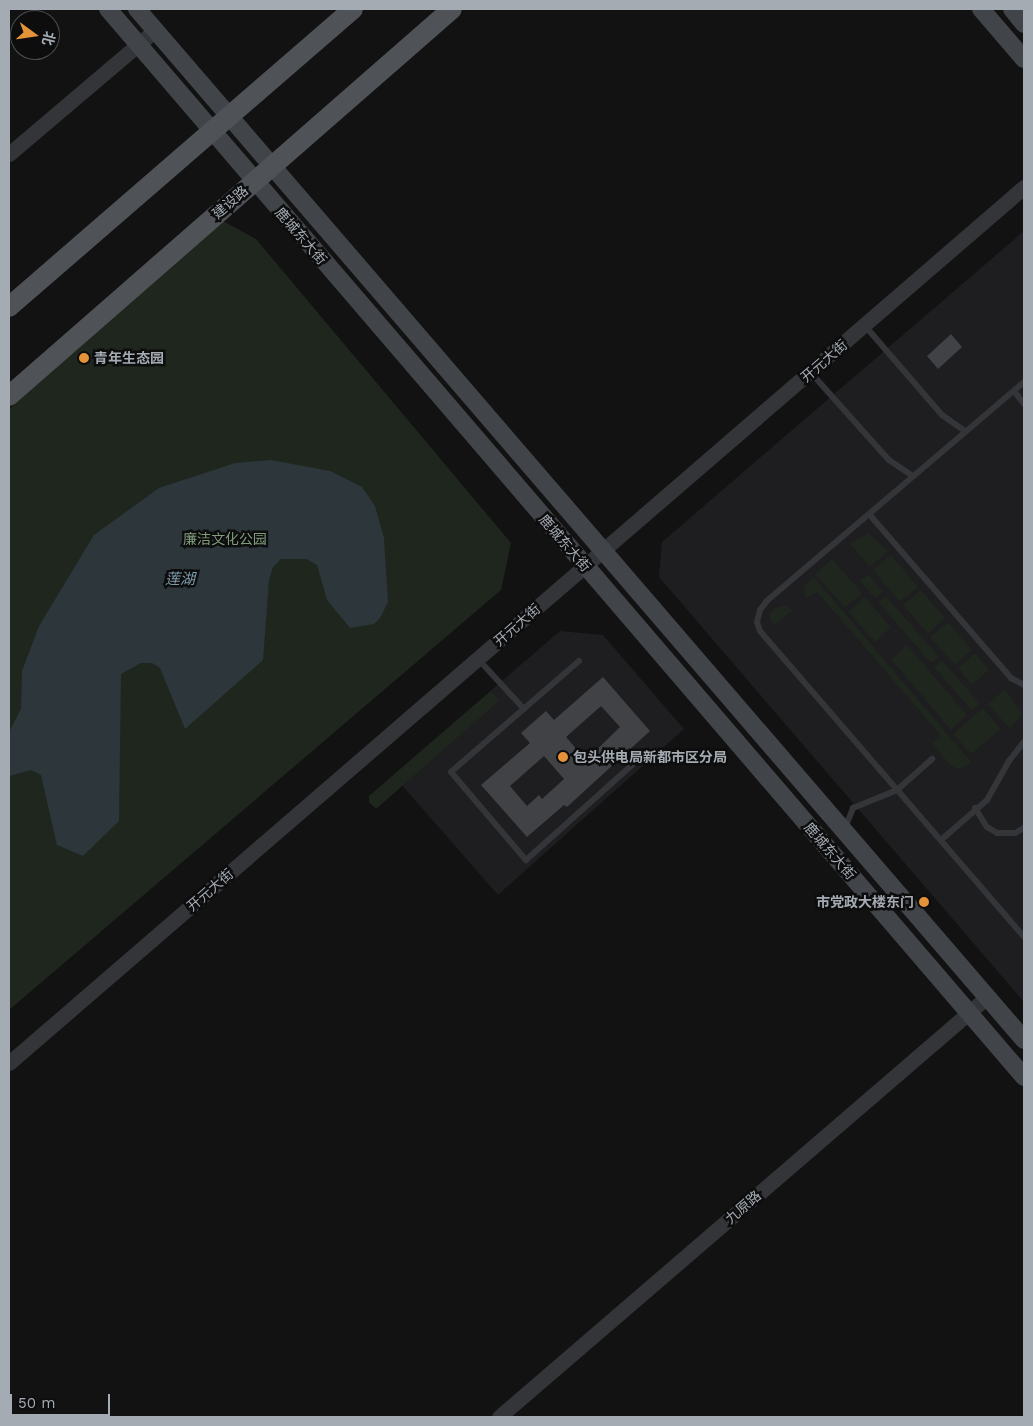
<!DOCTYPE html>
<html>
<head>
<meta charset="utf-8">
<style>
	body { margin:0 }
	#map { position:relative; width:1033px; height:1426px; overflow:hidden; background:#121213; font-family:"Work Sans","Noto Sans SC",sans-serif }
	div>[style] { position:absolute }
	.built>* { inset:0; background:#1e1e20 }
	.green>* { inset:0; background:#1e261e }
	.water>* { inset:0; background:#2c363b }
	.building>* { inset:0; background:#414246 }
	.service>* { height:6px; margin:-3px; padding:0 3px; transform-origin:3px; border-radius:3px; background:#333538 }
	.tertiary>* { height:15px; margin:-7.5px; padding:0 7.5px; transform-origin:7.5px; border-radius:7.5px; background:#333538 }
	.secondary>* { height:18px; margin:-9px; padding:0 9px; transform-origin:9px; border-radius:9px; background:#414448 }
	.primary>* { height:20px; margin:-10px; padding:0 10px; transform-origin:10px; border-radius:10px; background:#4f5257 }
	.dots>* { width:14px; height:14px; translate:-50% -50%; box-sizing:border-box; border:2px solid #0d0d0e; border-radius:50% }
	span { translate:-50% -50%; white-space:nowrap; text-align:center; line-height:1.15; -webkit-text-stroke:5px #0d0d0e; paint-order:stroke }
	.street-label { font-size:14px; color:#a4abb3 }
	.poi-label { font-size:14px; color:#a4abb3; font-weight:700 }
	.left { translate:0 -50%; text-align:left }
	.right { translate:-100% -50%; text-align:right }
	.park-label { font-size:14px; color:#7f9d7c }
	.water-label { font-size:15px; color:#7d9cac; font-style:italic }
	.frame { position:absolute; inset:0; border:10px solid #a4abb3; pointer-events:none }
	.north { position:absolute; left:10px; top:10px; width:50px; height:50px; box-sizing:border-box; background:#0d0d0e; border:1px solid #494c50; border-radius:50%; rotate:104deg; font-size:14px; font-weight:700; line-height:20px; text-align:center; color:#a4abb3 }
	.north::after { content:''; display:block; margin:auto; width:18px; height:22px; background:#e49339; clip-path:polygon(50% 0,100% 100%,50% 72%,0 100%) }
	.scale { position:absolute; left:10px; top:1394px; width:100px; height:22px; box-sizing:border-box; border:2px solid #a4abb3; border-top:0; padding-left:6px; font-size:15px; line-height:18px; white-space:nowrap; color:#a4abb3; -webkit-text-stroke:4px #0d0d0e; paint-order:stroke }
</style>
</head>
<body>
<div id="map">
	<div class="built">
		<i style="clip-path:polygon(1024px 231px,1024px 1002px,659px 577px,662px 542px)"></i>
		<i style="clip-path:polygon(560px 631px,603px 635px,684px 729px,498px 895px,393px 775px)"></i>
	</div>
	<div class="green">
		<i style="clip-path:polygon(223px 221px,256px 239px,511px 543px,501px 590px,9px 1010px,9px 409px)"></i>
		<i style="clip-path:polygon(868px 533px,888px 551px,870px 567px,850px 544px)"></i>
		<i style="clip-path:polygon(891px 555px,918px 587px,900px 602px,873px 570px)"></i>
		<i style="clip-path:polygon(832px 559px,862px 593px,845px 608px,815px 574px)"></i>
		<i style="clip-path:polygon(868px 574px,883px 592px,875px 598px,860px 581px)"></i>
		<i style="clip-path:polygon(813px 576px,971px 762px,969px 765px,958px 769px,950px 765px,932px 743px,940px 737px,938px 732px,817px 592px,805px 599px,805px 586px)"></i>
		<i style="clip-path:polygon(921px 590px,945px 618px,928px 634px,903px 605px)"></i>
		<i style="clip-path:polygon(886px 596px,939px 657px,931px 663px,878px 602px)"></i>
		<i style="clip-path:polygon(865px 597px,891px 627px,875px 642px,848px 612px)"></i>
		<i style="clip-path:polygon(785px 605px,793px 610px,773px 626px,769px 614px,775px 608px)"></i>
		<i style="clip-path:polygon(948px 622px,972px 650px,955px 665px,930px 637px)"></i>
		<i style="clip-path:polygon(907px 645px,967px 715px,951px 730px,891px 659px)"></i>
		<i style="clip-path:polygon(975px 653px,989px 670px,972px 685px,958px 668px)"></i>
		<i style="clip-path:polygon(942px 660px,980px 704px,972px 711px,934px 667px)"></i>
		<i style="clip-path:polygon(1005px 689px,1022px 714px,1010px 729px,988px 704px)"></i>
		<i style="clip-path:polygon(491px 691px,499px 701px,376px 809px,369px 802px,369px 796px)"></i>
		<i style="clip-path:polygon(983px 708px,1001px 729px,971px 754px,953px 734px)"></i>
	</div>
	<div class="water">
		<i style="clip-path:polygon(271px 460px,330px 471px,362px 487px,375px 506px,384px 538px,388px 602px,380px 618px,374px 624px,350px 628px,327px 600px,317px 565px,306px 559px,281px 559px,273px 567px,269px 580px,263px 660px,185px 729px,160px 668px,152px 663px,141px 663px,121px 674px,119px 821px,83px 856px,57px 845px,41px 775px,31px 770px,9px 776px,9px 732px,21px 709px,22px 671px,39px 626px,94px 535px,159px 488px,235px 463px)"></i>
	</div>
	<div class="building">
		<i style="clip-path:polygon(951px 334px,962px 347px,938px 369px,927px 356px)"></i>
		<i style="clip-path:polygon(evenodd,603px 677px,650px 731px,567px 807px,564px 805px,527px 837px,481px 785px,530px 743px,521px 733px,546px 711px,554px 720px,603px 677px,601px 706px,620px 727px,586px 760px,566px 737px,601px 706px,603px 677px,544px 756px,564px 779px,542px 799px,539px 795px,527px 806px,510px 786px,544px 756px)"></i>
	</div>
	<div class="service">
		<i style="left:868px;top:324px;width:4px;rotate:124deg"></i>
		<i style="left:866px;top:327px;width:116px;rotate:49.2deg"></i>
		<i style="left:942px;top:415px;width:29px;rotate:35deg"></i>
		<i style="left:813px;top:371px;width:3px;rotate:108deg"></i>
		<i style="left:812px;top:374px;width:115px;rotate:48.2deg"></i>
		<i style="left:889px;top:460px;width:29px;rotate:34deg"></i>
		<i style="left:1024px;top:382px;width:338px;rotate:139.6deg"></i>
		<i style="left:767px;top:601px;width:11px;rotate:128deg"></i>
		<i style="left:760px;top:610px;width:12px;rotate:104deg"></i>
		<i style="left:757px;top:622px;width:9px;rotate:72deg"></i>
		<i style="left:760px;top:631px;width:404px;rotate:49.2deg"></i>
		<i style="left:1014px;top:391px;width:16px;rotate:52deg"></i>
		<i style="left:869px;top:514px;width:217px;rotate:49.1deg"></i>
		<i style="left:1011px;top:678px;width:15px;rotate:28deg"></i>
		<i style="left:478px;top:659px;width:68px;rotate:47.4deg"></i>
		<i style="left:579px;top:661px;width:169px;rotate:139.1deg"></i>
		<i style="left:451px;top:772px;width:116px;rotate:49.6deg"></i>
		<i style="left:526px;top:860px;width:142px;rotate:-41.9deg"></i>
		<i style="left:975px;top:808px;width:22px;rotate:58deg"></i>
		<i style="left:987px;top:827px;width:12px;rotate:31deg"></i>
		<i style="left:997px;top:833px;width:18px"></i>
		<i style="left:1015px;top:833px;width:10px;rotate:-29deg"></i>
		<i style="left:845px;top:828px;width:22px;rotate:-68deg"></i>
		<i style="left:853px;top:808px;width:48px;rotate:-22.2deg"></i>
		<i style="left:897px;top:790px;width:47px;rotate:-41.5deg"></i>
		<i style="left:941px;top:840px;width:61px;rotate:-41deg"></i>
		<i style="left:987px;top:800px;width:45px;rotate:-60.6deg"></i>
		<i style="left:1009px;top:761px;width:24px;rotate:-52deg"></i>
	</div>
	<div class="tertiary">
		<i style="left:9px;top:154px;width:192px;rotate:-40.3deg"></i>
		<i style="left:9px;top:1063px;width:1341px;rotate:-40.8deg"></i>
		<i style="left:499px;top:1417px;width:644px;rotate:-40.72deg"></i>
	</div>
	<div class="secondary">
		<i style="left:108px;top:9px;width:1407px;rotate:49.38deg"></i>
		<i style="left:137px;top:9px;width:1360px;rotate:49.29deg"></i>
		<i style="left:981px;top:9px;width:66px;rotate:49.3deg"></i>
		<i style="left:1012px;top:9px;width:19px;rotate:51deg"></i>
	</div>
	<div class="primary">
		<i style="left:9px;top:307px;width:455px;rotate:-40.9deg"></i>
		<i style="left:9px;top:396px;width:588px;rotate:-41.14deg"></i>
	</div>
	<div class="dots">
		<i style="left:84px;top:358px;background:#e49339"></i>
		<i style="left:563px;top:757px;background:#e49339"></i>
		<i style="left:924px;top:902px;background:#e49339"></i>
	</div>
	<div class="street-label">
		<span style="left:230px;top:202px;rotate:-41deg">建设路</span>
		<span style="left:301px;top:236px;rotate:49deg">鹿城东大街</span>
		<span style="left:824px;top:361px;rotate:-41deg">开元大街</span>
		<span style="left:565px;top:543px;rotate:49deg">鹿城东大街</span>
		<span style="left:517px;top:625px;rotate:-41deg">开元大街</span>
		<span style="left:830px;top:851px;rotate:49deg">鹿城东大街</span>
		<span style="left:210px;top:890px;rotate:-41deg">开元大街</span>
		<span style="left:743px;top:1207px;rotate:-41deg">九原路</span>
	</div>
	<div class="poi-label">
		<span class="left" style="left:94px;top:358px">青年生态园</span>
		<span class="left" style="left:573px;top:757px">包头供电局新都市区分局</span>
		<span class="right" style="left:914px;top:902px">市党政大楼东门</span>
	</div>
	<div class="park-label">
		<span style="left:225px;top:539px">廉洁文化公园</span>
	</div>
	<div class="water-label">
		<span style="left:180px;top:580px">莲湖</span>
	</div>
	<div class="frame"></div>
	<div class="north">北</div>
	<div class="scale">50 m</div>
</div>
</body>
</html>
